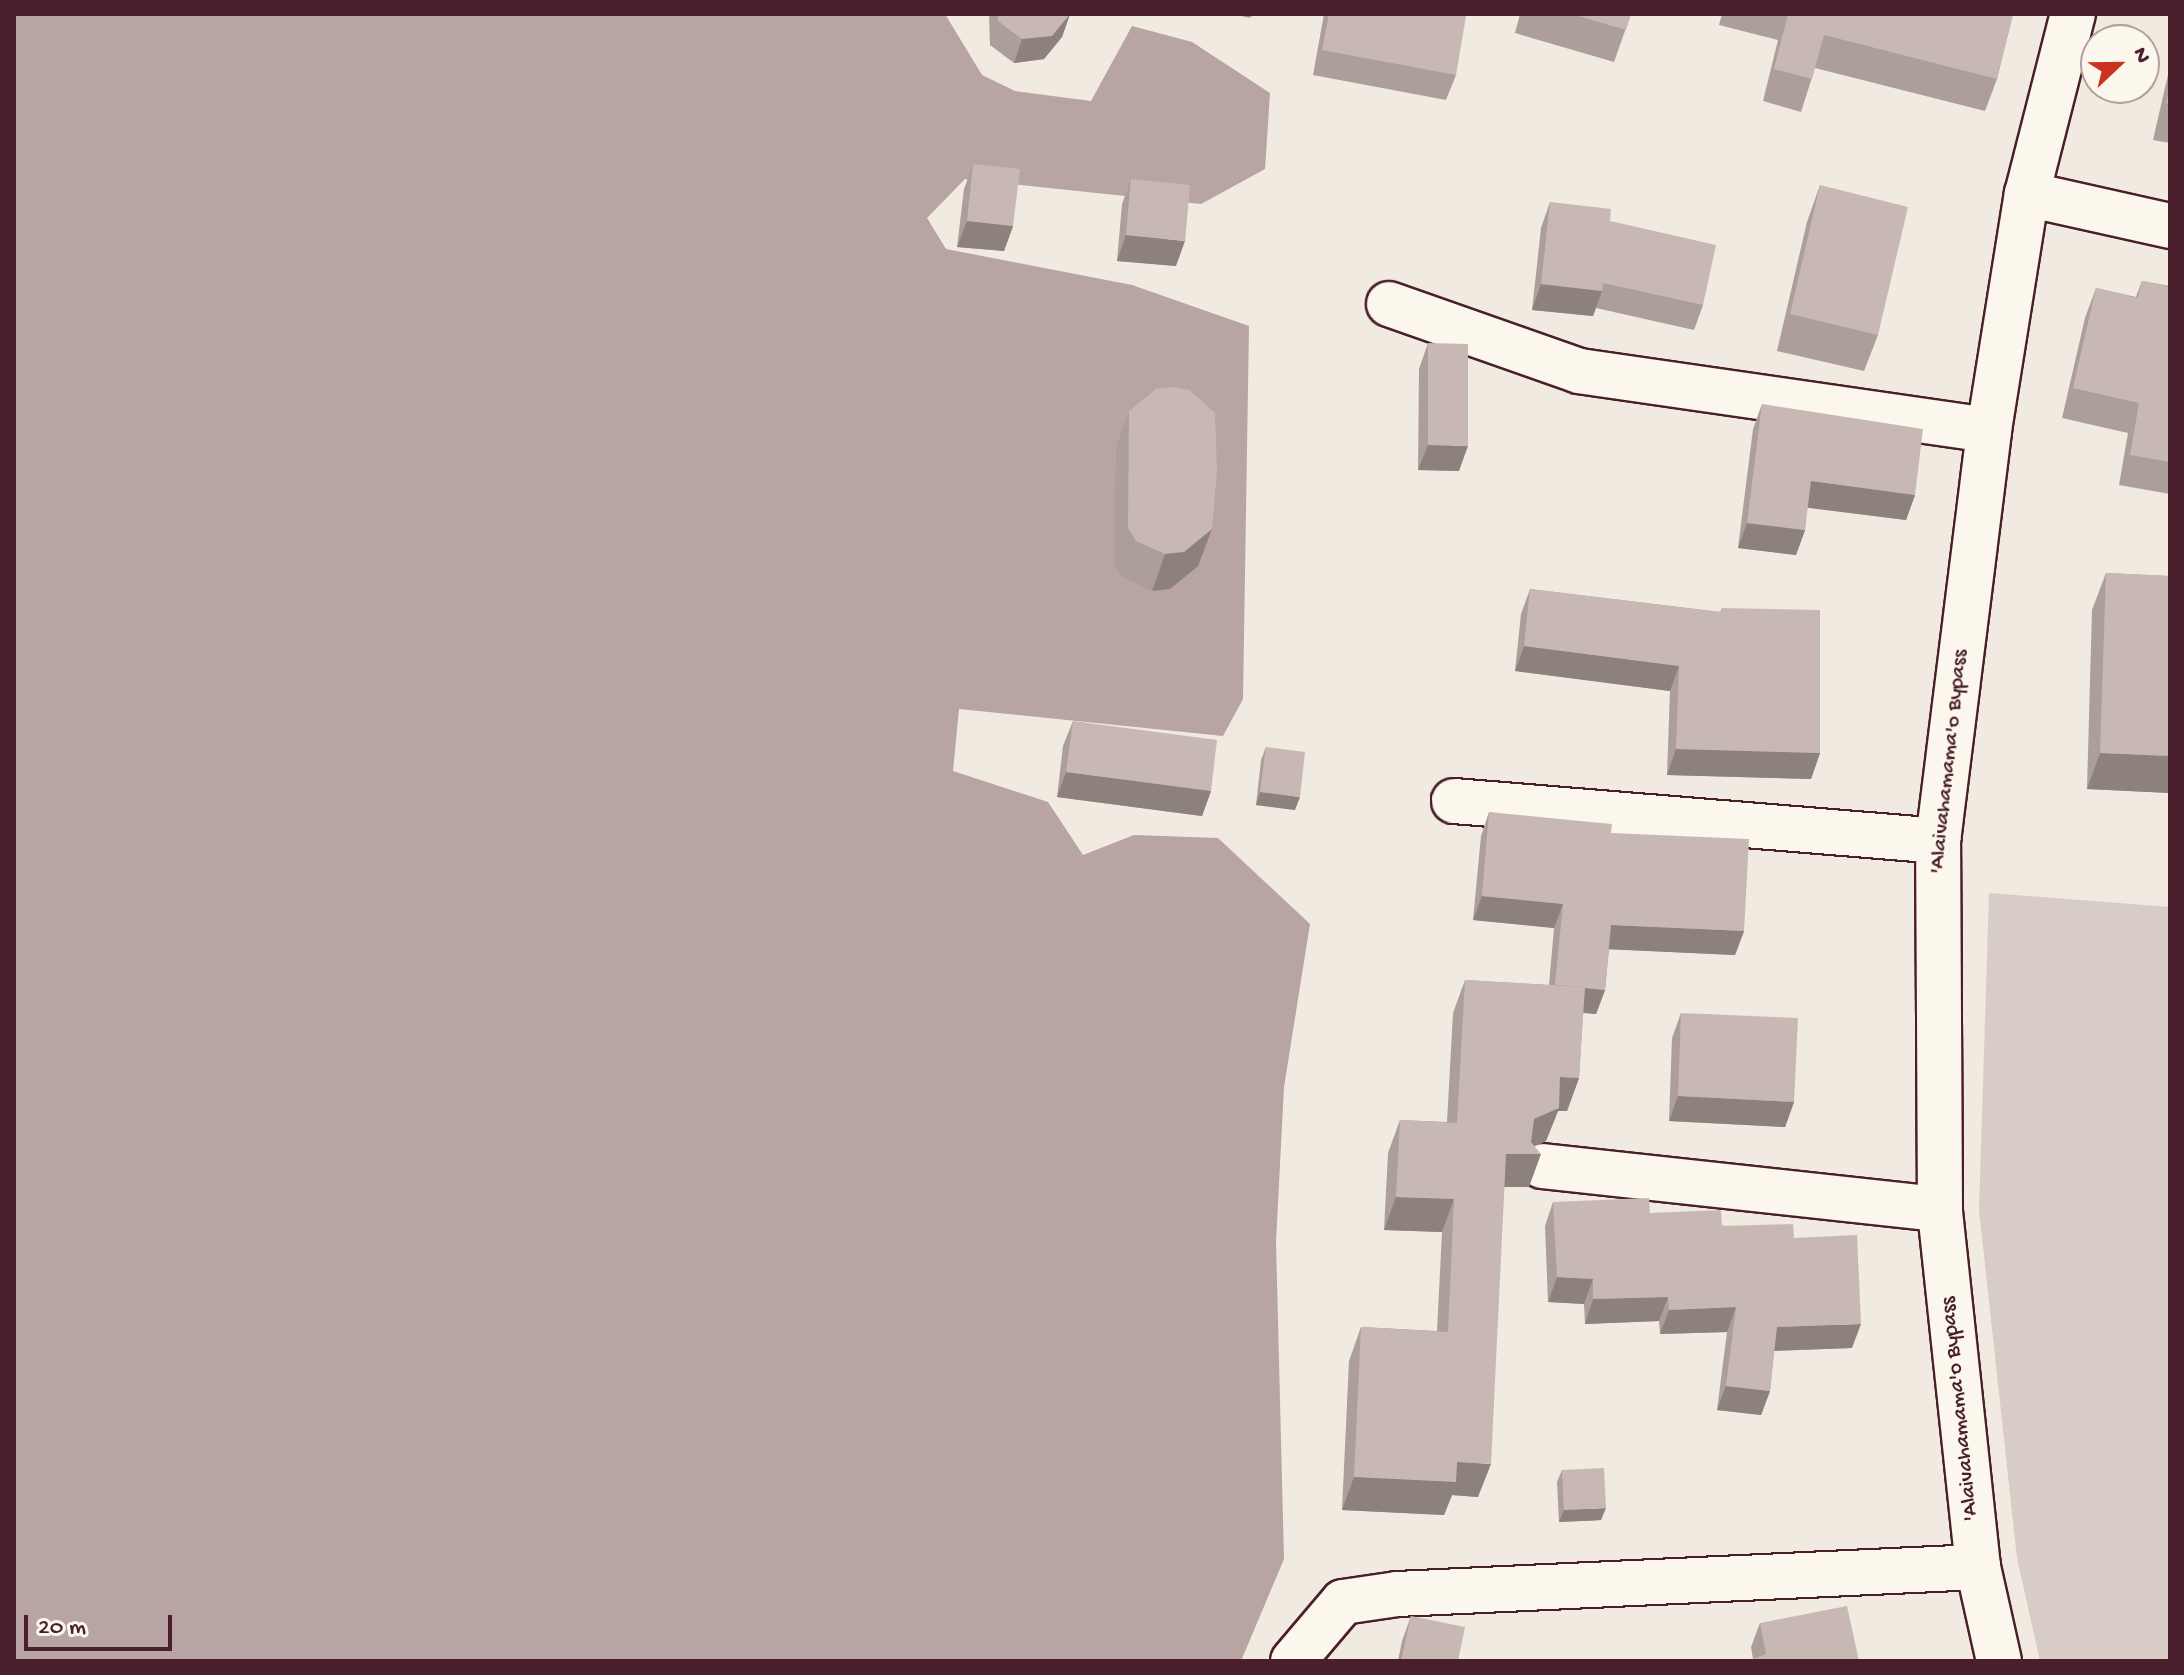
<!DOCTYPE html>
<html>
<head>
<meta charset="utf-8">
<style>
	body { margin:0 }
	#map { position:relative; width:2184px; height:1675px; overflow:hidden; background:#f0eae0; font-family:"Gochi Hand",sans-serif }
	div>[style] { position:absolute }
	.green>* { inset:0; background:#d8ccc6 }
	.water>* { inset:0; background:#b8a4a2 }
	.roads { filter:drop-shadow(2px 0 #4a1f2b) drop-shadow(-2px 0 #4a1f2b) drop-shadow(0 2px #4a1f2b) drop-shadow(0 -2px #4a1f2b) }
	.minor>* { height:44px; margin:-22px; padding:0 22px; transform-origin:22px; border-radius:22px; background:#fbf7ec }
	.major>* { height:44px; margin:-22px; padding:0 22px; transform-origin:22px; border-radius:22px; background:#fbf7ec }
	.wall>* { inset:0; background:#ac9e9a }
	.shaded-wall>* { inset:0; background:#8c817d }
	.building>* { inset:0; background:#c8b8b3 }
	span { translate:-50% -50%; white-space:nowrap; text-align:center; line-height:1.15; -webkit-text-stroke:6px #fbf7ec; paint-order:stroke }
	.street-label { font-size:22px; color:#4a1f2b }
	.frame { position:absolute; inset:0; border:16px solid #4a1f2b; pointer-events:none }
	.north { position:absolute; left:2080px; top:24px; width:80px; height:80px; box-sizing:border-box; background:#fbf7ec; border:2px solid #b4a19f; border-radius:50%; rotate:68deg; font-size:22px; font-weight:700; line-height:32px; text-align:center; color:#4a1f2b }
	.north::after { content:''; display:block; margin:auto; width:28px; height:36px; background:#c8321e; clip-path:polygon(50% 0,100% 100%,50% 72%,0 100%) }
	.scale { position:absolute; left:24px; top:1615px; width:148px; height:36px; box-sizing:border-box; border:4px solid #4a1f2b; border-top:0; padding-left:10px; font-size:24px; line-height:28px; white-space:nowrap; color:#4a1f2b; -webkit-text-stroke:6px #fbf7ec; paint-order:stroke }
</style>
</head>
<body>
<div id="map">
	<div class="green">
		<i style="clip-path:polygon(1989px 893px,2170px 907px,2170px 1661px,2040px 1661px,2017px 1558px,1979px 1210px)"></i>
	</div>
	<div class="water">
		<i style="clip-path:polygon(14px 14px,945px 14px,982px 75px,1015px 91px,1091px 101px,1132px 26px,1192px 42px,1270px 93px,1265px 169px,1201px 204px,965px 179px,927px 218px,946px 249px,1132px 285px,1249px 326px,1243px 699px,1223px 736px,959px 709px,953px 771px,1048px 802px,1083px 855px,1134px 835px,1218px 838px,1310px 924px,1284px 1087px,1276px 1242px,1284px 1559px,1241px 1661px,14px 1661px)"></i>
	</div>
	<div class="roads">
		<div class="minor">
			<i style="left:2027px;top:194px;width:147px;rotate:12.6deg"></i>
			<i style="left:1389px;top:304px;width:201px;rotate:19.4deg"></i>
			<i style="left:1579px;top:371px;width:414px;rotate:8.2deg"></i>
			<i style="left:1454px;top:801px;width:486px;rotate:4.7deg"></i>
			<i style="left:1542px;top:1166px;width:400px;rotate:6.2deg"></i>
			<i style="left:1293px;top:1661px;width:77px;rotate:-49.7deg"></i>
			<i style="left:1343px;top:1602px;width:55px;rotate:-8.4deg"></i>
			<i style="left:1397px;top:1594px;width:582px;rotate:-2.66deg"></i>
		</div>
		<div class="major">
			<i style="left:1999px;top:1661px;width:96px;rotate:-102.6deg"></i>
			<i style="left:1978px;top:1567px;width:360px;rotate:-96.1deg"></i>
			<i style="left:1940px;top:1209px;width:368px;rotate:-90.3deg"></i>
			<i style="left:1938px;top:841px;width:414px;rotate:-82.9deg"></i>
			<i style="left:1989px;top:430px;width:239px;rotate:-80.9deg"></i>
			<i style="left:2027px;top:194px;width:186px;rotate:-75.7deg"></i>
		</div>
	</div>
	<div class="wall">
		<i style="clip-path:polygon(989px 14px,1070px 14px,1062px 37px,1044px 59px,1014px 63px,990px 45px)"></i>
		<i style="clip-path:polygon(1233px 14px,1256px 14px,1249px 18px)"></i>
		<i style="clip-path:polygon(1324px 14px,1453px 14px,1456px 75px,1446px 100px,1313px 75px)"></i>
		<i style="clip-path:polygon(1520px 14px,1631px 14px,1614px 62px,1515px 33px)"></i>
		<i style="clip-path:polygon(1722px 14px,2013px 14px,1997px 79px,1985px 111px,1815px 68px,1801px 112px,1763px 101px,1778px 40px,1719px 25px)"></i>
		<i style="clip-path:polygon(2170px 66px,2170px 143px,2153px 140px)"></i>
		<i style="clip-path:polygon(973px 164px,1013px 226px,1004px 251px,957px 247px,964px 189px)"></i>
		<i style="clip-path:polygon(1131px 179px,1176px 266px,1117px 261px,1122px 204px)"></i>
		<i style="clip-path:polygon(1820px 185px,1878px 335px,1864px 371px,1777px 351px,1807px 222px)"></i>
		<i style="clip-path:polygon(1550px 202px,1610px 221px,1703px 305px,1694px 330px,1596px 308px,1593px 316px,1532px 310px,1541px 228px)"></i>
		<i style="clip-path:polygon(2142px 281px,2170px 286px,2170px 494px,2119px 485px,2128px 433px,2062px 418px,2085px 318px,2096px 288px,2136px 297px)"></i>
		<i style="clip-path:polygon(1428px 343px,1459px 471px,1418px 470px,1419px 369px)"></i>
		<i style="clip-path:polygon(1762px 404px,1915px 495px,1906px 520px,1807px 507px,1805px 530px,1796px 555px,1738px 548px,1753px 429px)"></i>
		<i style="clip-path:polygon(1129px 411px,1212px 529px,1198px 566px,1170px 589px,1152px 591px,1123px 577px,1114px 564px,1116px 448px)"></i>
		<i style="clip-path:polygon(2106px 573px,2170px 576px,2170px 793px,2087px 789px,2092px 610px)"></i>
		<i style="clip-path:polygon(1530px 589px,1720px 612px,1722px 608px,1820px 753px,1811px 779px,1667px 775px,1670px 691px,1515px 671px,1521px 614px)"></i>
		<i style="clip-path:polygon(1073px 721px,1211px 791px,1202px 816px,1057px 797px,1063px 746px)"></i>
		<i style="clip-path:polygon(1266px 747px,1295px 810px,1256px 805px,1261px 760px)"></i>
		<i style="clip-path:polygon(1489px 812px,1611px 833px,1744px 931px,1735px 955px,1609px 949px,1605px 990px,1596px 1014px,1583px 1013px,1579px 1078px,1567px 1111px,1558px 1111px,1546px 1141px,1535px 1146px,1529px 1187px,1504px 1187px,1478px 1497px,1452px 1495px,1444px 1515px,1342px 1510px,1349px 1361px,1361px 1327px,1437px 1331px,1442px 1232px,1384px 1230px,1388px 1153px,1400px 1120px,1447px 1122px,1453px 1013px,1465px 980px,1549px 985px,1554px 928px,1473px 920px,1481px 836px)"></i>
		<i style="clip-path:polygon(1681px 1013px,1794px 1102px,1785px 1127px,1669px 1121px,1672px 1038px)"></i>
		<i style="clip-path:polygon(1553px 1202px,1650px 1213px,1794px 1238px,1852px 1348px,1774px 1351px,1770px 1391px,1761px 1415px,1717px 1410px,1727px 1332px,1660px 1334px,1659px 1321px,1585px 1324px,1584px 1304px,1548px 1302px,1545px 1226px)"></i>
		<i style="clip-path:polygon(1562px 1470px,1601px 1520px,1559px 1522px,1557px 1482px)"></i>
		<i style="clip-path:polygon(1411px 1616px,1458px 1661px,1398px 1661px,1402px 1641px)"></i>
		<i style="clip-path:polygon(1760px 1623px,1859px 1661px,1753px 1659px,1751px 1647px)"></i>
	</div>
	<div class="shaded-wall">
		<i style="clip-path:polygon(1070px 14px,1062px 37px,1044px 59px,1014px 63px,1022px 39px)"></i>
		<i style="clip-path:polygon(967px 221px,1013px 226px,1004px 251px,957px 247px)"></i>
		<i style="clip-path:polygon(1126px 235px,1185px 241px,1176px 266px,1117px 261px)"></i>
		<i style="clip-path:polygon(1541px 284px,1602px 291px,1593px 316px,1532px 310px)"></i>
		<i style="clip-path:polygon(1428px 445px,1468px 446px,1459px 471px,1418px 470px)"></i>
		<i style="clip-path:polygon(1811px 481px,1915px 495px,1906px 520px,1801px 507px)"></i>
		<i style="clip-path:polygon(1747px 523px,1805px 530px,1796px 555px,1738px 548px)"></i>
		<i style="clip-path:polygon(1212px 529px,1198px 566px,1170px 589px,1152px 591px,1165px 554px)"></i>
		<i style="clip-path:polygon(1524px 646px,1679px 666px,1670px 691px,1515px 671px)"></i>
		<i style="clip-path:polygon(1676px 749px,1820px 753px,1811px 779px,1667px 775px)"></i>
		<i style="clip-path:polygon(2100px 753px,2170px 756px,2170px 793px,2087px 789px)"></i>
		<i style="clip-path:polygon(1066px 772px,1211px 791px,1202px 816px,1057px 797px)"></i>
		<i style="clip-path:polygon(1260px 792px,1300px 797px,1295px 810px,1256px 805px)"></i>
		<i style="clip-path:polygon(1482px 896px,1563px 904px,1554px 928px,1473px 920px)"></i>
		<i style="clip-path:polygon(1611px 925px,1744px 931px,1735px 955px,1603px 949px)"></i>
		<i style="clip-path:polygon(1555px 985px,1605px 990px,1596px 1014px,1546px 1009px)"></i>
		<i style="clip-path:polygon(1560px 1077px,1579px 1078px,1567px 1111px,1558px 1111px,1546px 1141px,1521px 1152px,1534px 1119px)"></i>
		<i style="clip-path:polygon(1678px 1096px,1794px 1102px,1785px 1127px,1669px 1121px)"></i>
		<i style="clip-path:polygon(1506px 1154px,1541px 1154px,1529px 1187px,1494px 1187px)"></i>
		<i style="clip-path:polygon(1396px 1197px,1454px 1199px,1442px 1232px,1384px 1230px)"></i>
		<i style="clip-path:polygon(1557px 1277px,1593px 1279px,1584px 1304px,1548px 1302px)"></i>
		<i style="clip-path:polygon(1668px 1297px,1659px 1321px,1585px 1324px,1593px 1299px)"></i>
		<i style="clip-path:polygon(1736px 1307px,1727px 1332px,1660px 1334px,1669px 1310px)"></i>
		<i style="clip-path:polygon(1861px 1324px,1852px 1348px,1768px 1351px,1777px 1327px)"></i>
		<i style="clip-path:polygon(1726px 1386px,1770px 1391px,1761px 1415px,1717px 1410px)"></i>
		<i style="clip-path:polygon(1457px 1462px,1491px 1464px,1478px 1497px,1452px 1495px,1444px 1515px,1342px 1510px,1354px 1477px)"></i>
		<i style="clip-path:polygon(1606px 1508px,1601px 1520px,1559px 1522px,1564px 1510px)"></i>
	</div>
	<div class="building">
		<i style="clip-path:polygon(998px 14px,1070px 14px,1052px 36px,1022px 39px,998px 21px)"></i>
		<i style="clip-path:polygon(1329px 14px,1453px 14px,1466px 16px,1456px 75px,1322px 50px)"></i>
		<i style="clip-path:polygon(1572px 14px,1631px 14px,1626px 30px)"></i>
		<i style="clip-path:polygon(1788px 14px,2013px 14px,1997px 79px,1824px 35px,1812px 79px,1774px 69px)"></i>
		<i style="clip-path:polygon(2170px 87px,2170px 104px,2166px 103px)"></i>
		<i style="clip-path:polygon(973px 164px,1020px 169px,1013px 226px,967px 221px)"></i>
		<i style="clip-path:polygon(1131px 179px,1190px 185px,1185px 241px,1126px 235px)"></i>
		<i style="clip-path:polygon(1820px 185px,1908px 207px,1878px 335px,1790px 314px)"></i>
		<i style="clip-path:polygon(1550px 202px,1611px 209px,1610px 221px,1716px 245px,1703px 305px,1603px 283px,1602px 291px,1541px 284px)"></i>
		<i style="clip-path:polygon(2142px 281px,2170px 287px,2170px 462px,2130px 455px,2139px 403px,2073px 388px,2096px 288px,2138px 298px)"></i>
		<i style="clip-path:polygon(1428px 343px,1468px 344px,1468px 446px,1428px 445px)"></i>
		<i style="clip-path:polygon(1173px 387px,1189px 390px,1215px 413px,1217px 471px,1212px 529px,1184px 552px,1165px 554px,1136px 541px,1128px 528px,1129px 411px,1156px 389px)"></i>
		<i style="clip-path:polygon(1762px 404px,1923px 429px,1915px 495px,1811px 481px,1805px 530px,1747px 523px)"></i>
		<i style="clip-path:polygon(2106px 573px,2170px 576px,2170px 756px,2100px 753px)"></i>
		<i style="clip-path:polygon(1530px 589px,1721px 612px,1722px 608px,1820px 610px,1820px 753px,1676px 749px,1679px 666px,1524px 646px)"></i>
		<i style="clip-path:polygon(1073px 721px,1217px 740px,1211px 791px,1066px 772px)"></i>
		<i style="clip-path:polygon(1266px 747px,1305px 752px,1300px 797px,1260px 792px)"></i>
		<i style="clip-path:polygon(1489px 812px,1612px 824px,1611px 833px,1749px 839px,1744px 931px,1611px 925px,1605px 990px,1585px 988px,1585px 987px,1555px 985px,1563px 904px,1482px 896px)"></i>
		<i style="clip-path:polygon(1465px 980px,1585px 987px,1579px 1078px,1560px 1077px,1559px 1108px,1534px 1119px,1531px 1142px,1541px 1154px,1506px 1154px,1491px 1464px,1457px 1462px,1456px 1482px,1354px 1477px,1361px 1327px,1448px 1332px,1454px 1199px,1396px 1197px,1400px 1120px,1457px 1123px)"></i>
		<i style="clip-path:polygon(1681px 1013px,1798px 1018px,1794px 1102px,1678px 1096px)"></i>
		<i style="clip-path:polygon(1649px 1198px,1650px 1213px,1721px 1210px,1722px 1226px,1793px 1224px,1794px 1238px,1857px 1235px,1861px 1324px,1777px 1327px,1770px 1391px,1726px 1386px,1736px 1307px,1669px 1310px,1668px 1297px,1593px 1299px,1593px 1279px,1557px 1277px,1553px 1202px)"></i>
		<i style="clip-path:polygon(1604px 1468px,1606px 1508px,1564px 1510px,1562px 1470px)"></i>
		<i style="clip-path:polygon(1847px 1606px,1859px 1661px,1748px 1661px,1766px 1654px,1760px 1623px)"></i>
		<i style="clip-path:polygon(1411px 1616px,1465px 1627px,1458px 1661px,1401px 1661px)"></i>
	</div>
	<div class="street-label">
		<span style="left:1950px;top:762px;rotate:-84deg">'Alaivahamama'o Bypass</span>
		<span style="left:1961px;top:1409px;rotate:-96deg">'Alaivahamama'o Bypass</span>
	</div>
	<div class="frame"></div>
	<div class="north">N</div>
	<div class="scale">20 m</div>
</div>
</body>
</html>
